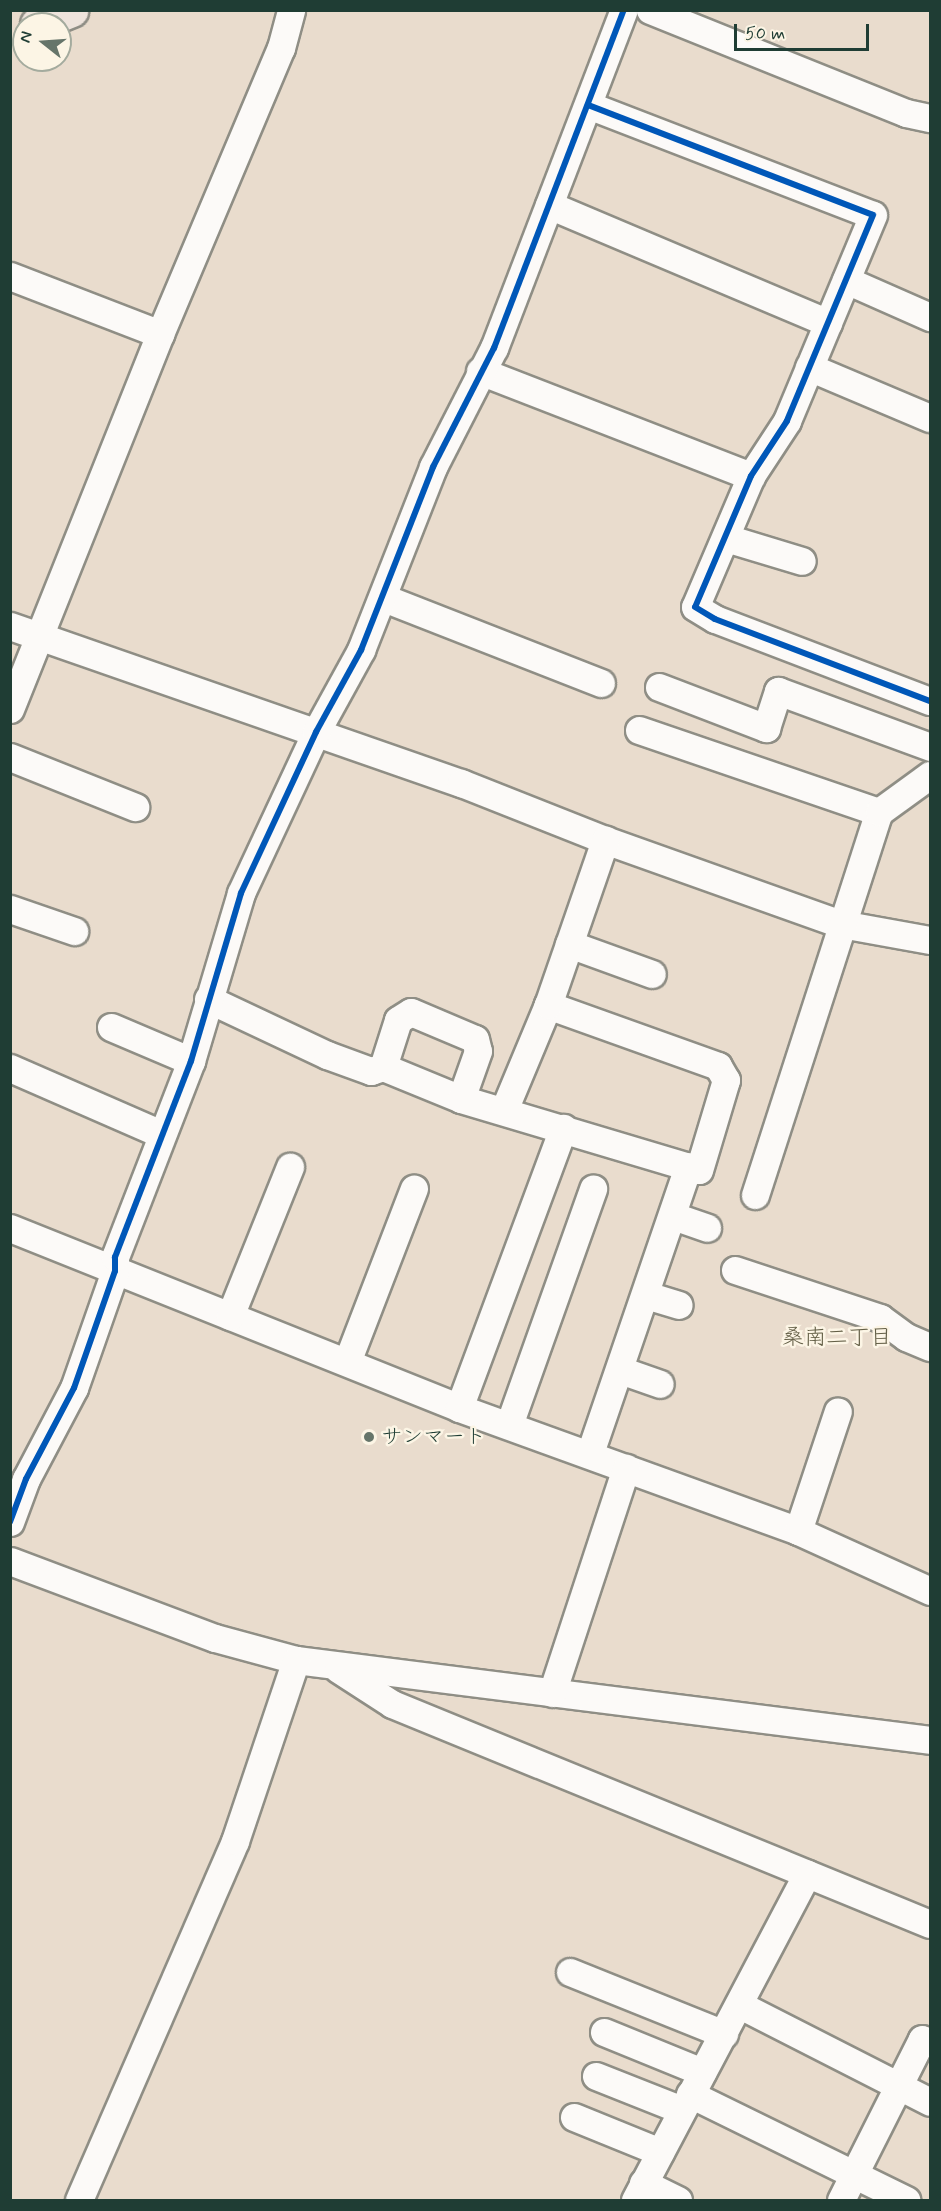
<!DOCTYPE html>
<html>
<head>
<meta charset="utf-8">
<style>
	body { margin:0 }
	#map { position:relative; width:941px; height:2211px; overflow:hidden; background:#e9dccd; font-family:Mynerve,"Klee One",sans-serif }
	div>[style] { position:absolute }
	.roads { filter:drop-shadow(2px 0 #8f8e85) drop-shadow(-2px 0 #8f8e85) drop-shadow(0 2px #8f8e85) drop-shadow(0 -2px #8f8e85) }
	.minor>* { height:27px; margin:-13.5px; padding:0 13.5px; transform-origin:13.5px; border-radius:13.5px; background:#fcfaf8 }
	.major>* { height:33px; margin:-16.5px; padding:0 16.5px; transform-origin:16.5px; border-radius:16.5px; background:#eee4dc }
	.cycleway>* { height:6px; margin:-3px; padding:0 3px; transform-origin:3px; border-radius:3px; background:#0057b8 }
	.dots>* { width:16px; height:16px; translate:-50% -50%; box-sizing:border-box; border:3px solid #fcf5e5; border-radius:50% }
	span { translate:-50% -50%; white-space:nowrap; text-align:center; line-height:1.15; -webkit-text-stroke:5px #fcf5e5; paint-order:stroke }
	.poi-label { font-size:21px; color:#1f3d34 }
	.left { translate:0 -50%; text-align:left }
	.neighbourhood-label { font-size:22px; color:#635f46 }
	.frame { position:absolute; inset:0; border:12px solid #1f3d34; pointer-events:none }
	.north { position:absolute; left:12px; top:12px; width:60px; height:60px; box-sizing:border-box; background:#fcf5e5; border:2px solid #a4ab9e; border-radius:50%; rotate:287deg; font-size:16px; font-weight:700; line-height:24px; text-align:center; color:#1f3d34 }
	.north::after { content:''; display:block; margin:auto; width:21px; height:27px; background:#66756a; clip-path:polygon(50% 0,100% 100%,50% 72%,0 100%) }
	.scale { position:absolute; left:734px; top:24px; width:135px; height:27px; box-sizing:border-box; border:3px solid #1f3d34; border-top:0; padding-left:8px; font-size:18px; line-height:21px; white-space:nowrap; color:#1f3d34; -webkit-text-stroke:4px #fcf5e5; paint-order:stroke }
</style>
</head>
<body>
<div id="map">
	<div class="roads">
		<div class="minor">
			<i style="left:650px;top:10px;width:276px;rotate:21.9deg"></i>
			<i style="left:906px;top:113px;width:25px;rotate:12deg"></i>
			<i style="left:588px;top:105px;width:305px;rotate:21.1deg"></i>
			<i style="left:873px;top:215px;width:223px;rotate:112.7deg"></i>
			<i style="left:787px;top:421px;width:66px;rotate:123.2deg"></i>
			<i style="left:751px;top:476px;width:142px;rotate:113.1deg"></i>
			<i style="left:695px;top:607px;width:23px;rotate:31deg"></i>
			<i style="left:715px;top:619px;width:230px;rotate:20.9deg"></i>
			<i style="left:549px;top:205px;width:303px;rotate:22.9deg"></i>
			<i style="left:10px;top:276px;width:161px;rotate:21.1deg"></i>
			<i style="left:846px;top:280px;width:92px;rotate:23.8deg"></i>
			<i style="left:809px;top:367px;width:131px;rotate:22.9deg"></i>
			<i style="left:480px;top:371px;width:291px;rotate:21.2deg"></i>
			<i style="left:726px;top:538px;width:79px;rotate:16.8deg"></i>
			<i style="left:384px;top:598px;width:233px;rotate:21.4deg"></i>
			<i style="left:10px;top:626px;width:478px;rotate:19.2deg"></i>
			<i style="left:461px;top:783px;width:155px;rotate:21.6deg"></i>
			<i style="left:605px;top:840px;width:251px;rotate:19.6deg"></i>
			<i style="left:841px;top:924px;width:90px;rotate:10.2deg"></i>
			<i style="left:659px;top:687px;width:115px;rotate:21deg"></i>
			<i style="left:766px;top:728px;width:39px;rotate:-72deg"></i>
			<i style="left:778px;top:691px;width:162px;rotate:20.2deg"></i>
			<i style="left:10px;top:709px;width:404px;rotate:-68.2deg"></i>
			<i style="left:160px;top:334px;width:311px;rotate:-67.1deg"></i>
			<i style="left:281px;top:48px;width:39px;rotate:-75deg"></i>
			<i style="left:639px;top:730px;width:254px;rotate:18.9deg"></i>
			<i style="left:10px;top:757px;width:135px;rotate:21.8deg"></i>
			<i style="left:10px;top:909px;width:68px;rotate:19deg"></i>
			<i style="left:569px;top:944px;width:88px;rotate:19.9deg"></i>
			<i style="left:208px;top:999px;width:132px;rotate:25.2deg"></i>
			<i style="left:327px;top:1055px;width:47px;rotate:20deg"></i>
			<i style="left:371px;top:1071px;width:13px;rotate:-18deg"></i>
			<i style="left:383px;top:1067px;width:84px;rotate:22.3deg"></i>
			<i style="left:461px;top:1099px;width:248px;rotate:16.6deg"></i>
			<i style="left:699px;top:1170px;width:94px;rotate:-73.3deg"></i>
			<i style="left:726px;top:1080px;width:16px;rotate:-120deg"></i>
			<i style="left:718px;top:1066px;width:181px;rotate:-160.3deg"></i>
			<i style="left:111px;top:1027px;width:87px;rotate:23deg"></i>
			<i style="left:383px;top:1067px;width:49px;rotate:-72.3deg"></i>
			<i style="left:398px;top:1020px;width:15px;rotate:-32deg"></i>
			<i style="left:411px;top:1012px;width:69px;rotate:22.9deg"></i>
			<i style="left:475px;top:1039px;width:12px;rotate:76deg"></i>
			<i style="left:478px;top:1051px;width:51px;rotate:109.5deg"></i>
			<i style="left:10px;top:1068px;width:165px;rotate:23.6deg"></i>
			<i style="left:504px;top:1110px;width:114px;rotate:-67.3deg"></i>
			<i style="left:548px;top:1005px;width:175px;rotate:-70.9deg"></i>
			<i style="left:755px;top:1195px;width:403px;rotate:-72.1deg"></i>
			<i style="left:879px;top:812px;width:63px;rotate:-36deg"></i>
			<i style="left:673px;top:1216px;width:36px;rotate:19deg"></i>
			<i style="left:10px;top:1228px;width:484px;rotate:21.8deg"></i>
			<i style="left:459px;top:1408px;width:361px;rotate:19.9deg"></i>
			<i style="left:798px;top:1531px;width:145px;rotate:24.4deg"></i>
			<i style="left:735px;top:1270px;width:153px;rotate:18.3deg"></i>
			<i style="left:880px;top:1318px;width:32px;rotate:36deg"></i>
			<i style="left:906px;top:1337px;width:26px;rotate:23deg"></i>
			<i style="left:646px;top:1295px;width:34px;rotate:17deg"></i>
			<i style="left:230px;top:1316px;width:161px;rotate:-68.1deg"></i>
			<i style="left:347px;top:1362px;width:186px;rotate:-68.9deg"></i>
			<i style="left:620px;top:1370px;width:42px;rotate:19.3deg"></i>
			<i style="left:459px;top:1408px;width:299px;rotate:-69.6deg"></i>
			<i style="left:509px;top:1425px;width:251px;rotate:-70.4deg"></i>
			<i style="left:590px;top:1453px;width:303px;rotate:-71.1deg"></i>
			<i style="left:10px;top:1522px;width:46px;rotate:-69.6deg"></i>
			<i style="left:26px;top:1479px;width:103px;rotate:-62.2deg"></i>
			<i style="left:74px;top:1388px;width:124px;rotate:-70.7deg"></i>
			<i style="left:115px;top:1271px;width:14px;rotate:-90deg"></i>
			<i style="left:115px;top:1257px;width:210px;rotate:-68.8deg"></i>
			<i style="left:191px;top:1061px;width:175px;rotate:-73.4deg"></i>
			<i style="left:241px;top:893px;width:178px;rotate:-65deg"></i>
			<i style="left:316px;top:732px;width:94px;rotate:-61.2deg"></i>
			<i style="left:361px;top:650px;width:197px;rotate:-68.5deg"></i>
			<i style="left:433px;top:467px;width:134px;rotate:-62.9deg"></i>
			<i style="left:494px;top:348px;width:362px;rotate:-69deg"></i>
			<i style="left:798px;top:1531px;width:126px;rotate:-71.6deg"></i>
			<i style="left:10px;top:1561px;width:219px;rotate:20.6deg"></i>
			<i style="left:215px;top:1638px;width:84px;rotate:15.2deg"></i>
			<i style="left:296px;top:1660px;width:639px;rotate:7.19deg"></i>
			<i style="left:338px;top:1669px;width:64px;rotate:32.9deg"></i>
			<i style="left:392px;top:1704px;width:581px;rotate:22.24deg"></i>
			<i style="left:552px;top:1693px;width:237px;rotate:-71.8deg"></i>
			<i style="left:570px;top:1972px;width:166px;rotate:21.9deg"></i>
			<i style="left:740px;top:2005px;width:213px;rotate:27deg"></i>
			<i style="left:604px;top:2032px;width:106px;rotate:22.2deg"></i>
			<i style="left:596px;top:2076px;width:92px;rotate:21.6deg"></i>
			<i style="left:690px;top:2094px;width:241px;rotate:26.1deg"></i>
			<i style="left:574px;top:2117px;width:93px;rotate:22.1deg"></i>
			<i style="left:643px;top:2183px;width:39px;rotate:26deg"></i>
			<i style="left:79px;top:2200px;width:391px;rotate:-66.5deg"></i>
			<i style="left:235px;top:1841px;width:191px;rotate:-71.4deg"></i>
			<i style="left:635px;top:2200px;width:369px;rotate:-62.2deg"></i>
			<i style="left:841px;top:2200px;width:180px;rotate:-63.3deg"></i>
			<i style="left:922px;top:2039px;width:9px;rotate:27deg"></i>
		</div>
		<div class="major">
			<i style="left:37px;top:24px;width:37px;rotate:-22deg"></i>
		</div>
	</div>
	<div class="cycleway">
		<i style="left:588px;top:105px;width:305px;rotate:21.1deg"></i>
		<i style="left:873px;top:215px;width:223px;rotate:112.7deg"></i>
		<i style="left:787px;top:421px;width:66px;rotate:123.2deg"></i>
		<i style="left:751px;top:476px;width:142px;rotate:113.1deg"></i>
		<i style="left:695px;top:607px;width:23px;rotate:31deg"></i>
		<i style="left:715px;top:619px;width:230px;rotate:20.9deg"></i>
		<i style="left:10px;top:1522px;width:46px;rotate:-69.6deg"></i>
		<i style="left:26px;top:1479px;width:103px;rotate:-62.2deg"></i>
		<i style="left:74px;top:1388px;width:124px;rotate:-70.7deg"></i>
		<i style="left:115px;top:1271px;width:14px;rotate:-90deg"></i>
		<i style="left:115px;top:1257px;width:210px;rotate:-68.8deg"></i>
		<i style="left:191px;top:1061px;width:175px;rotate:-73.4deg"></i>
		<i style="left:241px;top:893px;width:178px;rotate:-65deg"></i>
		<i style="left:316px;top:732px;width:94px;rotate:-61.2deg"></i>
		<i style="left:361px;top:650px;width:197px;rotate:-68.5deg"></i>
		<i style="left:433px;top:467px;width:134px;rotate:-62.9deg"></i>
		<i style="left:494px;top:348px;width:362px;rotate:-69deg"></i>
	</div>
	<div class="dots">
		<i style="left:369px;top:1437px;background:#66756a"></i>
	</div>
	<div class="poi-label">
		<span class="left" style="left:381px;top:1437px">サンマート</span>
	</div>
	<div class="neighbourhood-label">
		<span style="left:837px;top:1339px">桑南二丁目</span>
	</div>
	<div class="frame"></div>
	<div class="north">N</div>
	<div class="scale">50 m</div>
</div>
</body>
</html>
